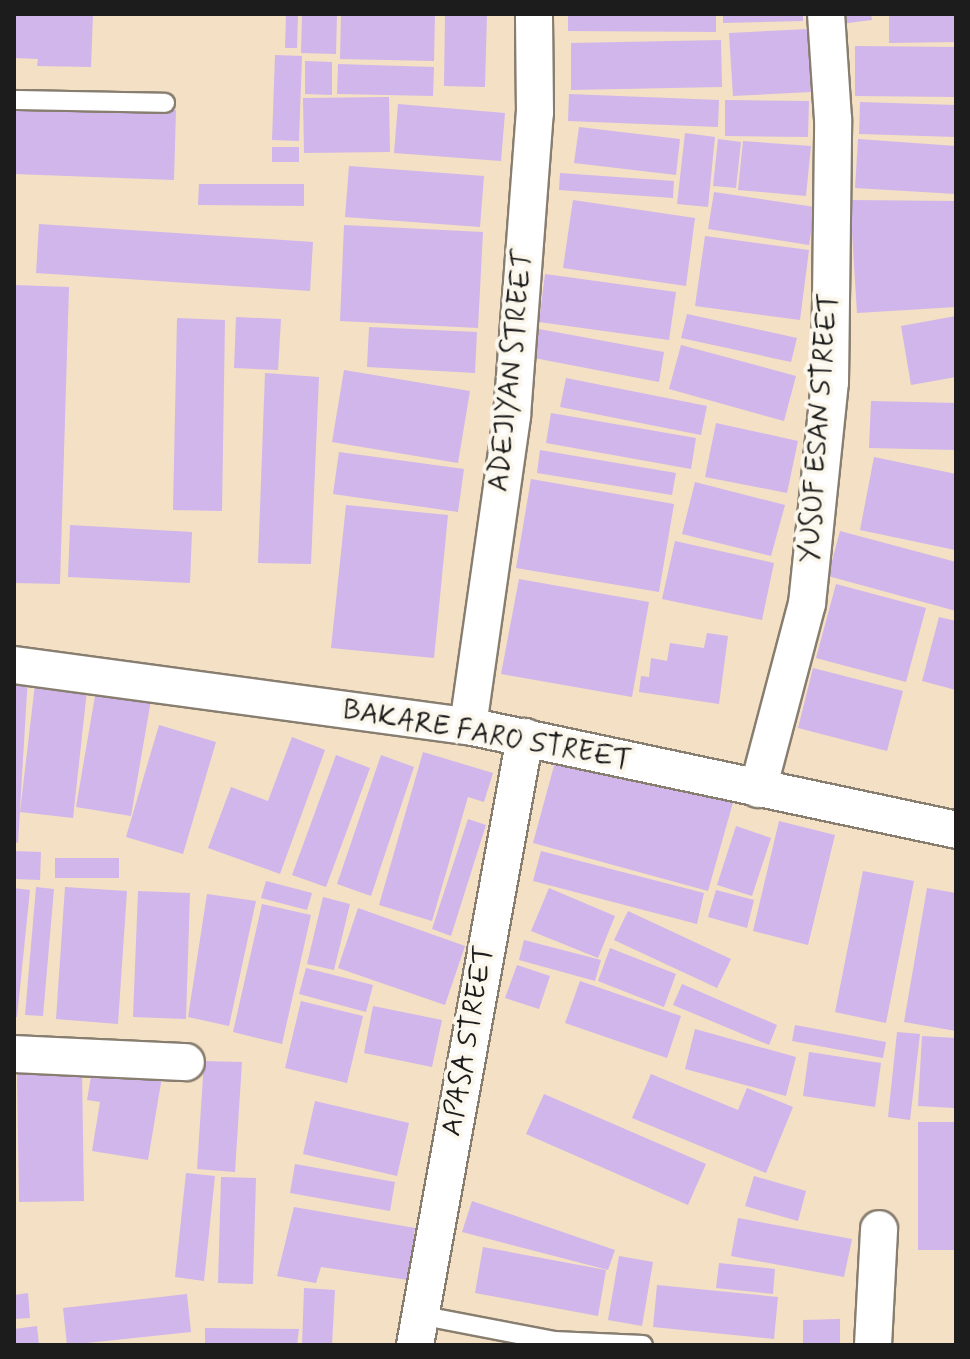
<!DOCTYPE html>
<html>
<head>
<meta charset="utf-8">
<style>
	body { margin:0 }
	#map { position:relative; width:970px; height:1359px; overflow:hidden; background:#f4e0c4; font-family:Mynerve,sans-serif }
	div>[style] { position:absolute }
	.building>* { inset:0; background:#d0b6eb }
	.roads { filter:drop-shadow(2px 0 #887e70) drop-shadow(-2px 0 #887e70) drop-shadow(0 2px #887e70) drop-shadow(0 -2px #887e70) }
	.service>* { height:18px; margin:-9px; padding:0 9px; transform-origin:9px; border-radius:9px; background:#fff }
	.minor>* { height:36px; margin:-18px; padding:0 18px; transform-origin:18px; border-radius:18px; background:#fff }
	span { translate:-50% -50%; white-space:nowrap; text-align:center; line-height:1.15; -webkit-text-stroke:8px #fbf7ec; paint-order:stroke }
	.street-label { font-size:28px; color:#1c1c1c }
	.frame { position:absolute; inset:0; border:16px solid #1c1c1c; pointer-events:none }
</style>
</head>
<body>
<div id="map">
	<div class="building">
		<i style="clip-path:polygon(14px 14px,93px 14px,91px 67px,37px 66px,38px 59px,14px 58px)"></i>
		<i style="clip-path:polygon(286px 14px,298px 14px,297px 48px,285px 48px)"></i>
		<i style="clip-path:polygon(302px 14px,337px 14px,336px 54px,301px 53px)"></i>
		<i style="clip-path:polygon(341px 14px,435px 14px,434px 61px,340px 59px)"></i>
		<i style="clip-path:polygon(445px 14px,487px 14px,485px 87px,444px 86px)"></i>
		<i style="clip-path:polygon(568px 14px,716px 14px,716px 32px,568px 31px)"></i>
		<i style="clip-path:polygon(723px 14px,803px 14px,803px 21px,723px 23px)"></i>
		<i style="clip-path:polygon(838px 14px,871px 14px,872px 20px,840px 24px)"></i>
		<i style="clip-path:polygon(889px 14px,956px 14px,956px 42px,889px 43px)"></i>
		<i style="clip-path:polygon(808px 29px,811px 92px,733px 96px,729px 33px)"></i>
		<i style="clip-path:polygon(721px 40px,722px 87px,571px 90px,571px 43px)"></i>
		<i style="clip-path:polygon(855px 46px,956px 47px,956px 97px,855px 96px)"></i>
		<i style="clip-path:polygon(275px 55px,302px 56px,299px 141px,272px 140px)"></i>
		<i style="clip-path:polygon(305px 61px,332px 62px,332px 95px,305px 94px)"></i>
		<i style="clip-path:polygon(338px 64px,434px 67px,433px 96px,337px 94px)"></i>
		<i style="clip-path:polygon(569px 94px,719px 100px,718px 127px,568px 121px)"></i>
		<i style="clip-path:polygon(389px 97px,390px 152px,304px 153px,303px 98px)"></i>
		<i style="clip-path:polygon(725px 100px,809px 101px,808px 137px,725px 136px)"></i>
		<i style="clip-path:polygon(860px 102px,956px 105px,956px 137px,859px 134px)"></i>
		<i style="clip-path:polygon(14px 104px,176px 110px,174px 180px,14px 174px)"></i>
		<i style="clip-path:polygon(398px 104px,505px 113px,501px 161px,394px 153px)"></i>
		<i style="clip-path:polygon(579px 127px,680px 139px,676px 175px,574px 163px)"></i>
		<i style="clip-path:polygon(685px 133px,715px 137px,708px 207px,677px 204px)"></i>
		<i style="clip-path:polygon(718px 139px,741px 142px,736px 188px,713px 186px)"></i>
		<i style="clip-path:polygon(858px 139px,956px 146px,956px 194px,855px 188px)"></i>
		<i style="clip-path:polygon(743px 141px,811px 146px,806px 196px,738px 190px)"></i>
		<i style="clip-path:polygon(272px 147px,299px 147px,299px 162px,272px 162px)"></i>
		<i style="clip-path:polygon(349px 166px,484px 176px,480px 227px,345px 217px)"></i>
		<i style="clip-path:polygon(560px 173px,674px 181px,673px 198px,559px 190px)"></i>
		<i style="clip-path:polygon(199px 184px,304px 184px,304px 206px,198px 205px)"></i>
		<i style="clip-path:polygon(714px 192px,815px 207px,809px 245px,708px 229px)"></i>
		<i style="clip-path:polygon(573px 200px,695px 218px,686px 286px,563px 268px)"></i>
		<i style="clip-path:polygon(850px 200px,956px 201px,956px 307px,857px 313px)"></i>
		<i style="clip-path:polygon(39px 224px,313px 242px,310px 291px,36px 273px)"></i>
		<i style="clip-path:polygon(344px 225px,483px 232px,478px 328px,340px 321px)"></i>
		<i style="clip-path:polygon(705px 236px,809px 250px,800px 320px,695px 306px)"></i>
		<i style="clip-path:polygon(545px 274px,676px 292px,669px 340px,539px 322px)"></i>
		<i style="clip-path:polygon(14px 285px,69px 287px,60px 584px,14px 583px)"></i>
		<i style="clip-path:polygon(687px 314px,797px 338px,791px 362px,681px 338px)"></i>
		<i style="clip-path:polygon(956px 316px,956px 377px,911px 385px,901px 326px)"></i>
		<i style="clip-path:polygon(236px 317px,281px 319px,278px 370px,234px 368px)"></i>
		<i style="clip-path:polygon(177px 318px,225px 320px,222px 511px,173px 510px)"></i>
		<i style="clip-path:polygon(369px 327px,477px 332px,475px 373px,367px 367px)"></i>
		<i style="clip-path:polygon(539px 329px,664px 352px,659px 382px,534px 358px)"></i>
		<i style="clip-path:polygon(681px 345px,796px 376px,784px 421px,669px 389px)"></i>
		<i style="clip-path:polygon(344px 370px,470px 391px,458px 463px,332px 442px)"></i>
		<i style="clip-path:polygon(265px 373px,319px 377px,311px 564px,258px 563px)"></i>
		<i style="clip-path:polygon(566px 378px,707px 406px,701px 435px,560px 407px)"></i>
		<i style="clip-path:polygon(871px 401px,956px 403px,956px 450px,869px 448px)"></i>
		<i style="clip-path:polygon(551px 413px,696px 438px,691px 469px,546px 443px)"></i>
		<i style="clip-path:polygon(716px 423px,798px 441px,787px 493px,705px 477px)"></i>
		<i style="clip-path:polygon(540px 450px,676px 473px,672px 495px,537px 473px)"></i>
		<i style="clip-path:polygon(339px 452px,464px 469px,458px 512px,333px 494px)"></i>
		<i style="clip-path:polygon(874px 457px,956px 474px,955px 550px,860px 530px)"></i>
		<i style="clip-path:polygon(531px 479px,674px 504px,659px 592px,516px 568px)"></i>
		<i style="clip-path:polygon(695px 482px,785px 505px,771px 556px,682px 534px)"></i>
		<i style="clip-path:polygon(346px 505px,448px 515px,434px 658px,331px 648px)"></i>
		<i style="clip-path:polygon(70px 525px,192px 532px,190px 583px,68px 577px)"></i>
		<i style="clip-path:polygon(840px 531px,956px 562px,956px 611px,828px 576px)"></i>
		<i style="clip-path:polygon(675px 541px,774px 563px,762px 620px,662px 599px)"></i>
		<i style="clip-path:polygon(519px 579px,649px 602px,632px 697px,501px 674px)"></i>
		<i style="clip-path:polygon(836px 584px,926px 608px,906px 682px,816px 658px)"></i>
		<i style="clip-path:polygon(939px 617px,956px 621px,956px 690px,922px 681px)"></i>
		<i style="clip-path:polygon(707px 633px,728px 636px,719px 704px,639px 692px,641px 676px,649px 677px,651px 658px,667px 661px,670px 643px,704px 648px)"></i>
		<i style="clip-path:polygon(813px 668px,903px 691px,887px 751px,798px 728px)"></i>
		<i style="clip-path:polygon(14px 675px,28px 676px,18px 843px,14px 842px)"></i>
		<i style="clip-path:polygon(35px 684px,87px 690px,73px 818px,20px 812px)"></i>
		<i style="clip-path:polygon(96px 690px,151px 700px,131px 816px,76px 807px)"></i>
		<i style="clip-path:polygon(159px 725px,216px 742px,183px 854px,126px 837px)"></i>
		<i style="clip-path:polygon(292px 737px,325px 750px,280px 874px,208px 848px,231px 787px,268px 801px)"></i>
		<i style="clip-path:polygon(558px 751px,734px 799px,708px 891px,533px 843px)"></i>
		<i style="clip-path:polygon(423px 752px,493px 773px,484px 802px,468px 797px,432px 921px,379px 905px)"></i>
		<i style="clip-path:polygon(336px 755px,370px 768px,326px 887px,292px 875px)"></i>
		<i style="clip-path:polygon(381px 755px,414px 767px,371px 896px,337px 884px)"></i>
		<i style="clip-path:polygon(468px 819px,486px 825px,451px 936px,432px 929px)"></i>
		<i style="clip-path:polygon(779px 821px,835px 835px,808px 945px,753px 931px)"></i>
		<i style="clip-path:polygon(736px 826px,771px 838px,752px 896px,717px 885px)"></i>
		<i style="clip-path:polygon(14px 851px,41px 852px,40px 880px,14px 879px)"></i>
		<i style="clip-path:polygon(541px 851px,704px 893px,697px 924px,533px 881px)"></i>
		<i style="clip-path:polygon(55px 858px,119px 858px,119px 878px,55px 878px)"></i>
		<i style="clip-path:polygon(863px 871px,914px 881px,886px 1023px,835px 1012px)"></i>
		<i style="clip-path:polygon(266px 881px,312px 893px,307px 910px,261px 898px)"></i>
		<i style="clip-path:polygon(36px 887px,54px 889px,43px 1016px,25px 1015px)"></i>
		<i style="clip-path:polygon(65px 887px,127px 891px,118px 1024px,56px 1019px)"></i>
		<i style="clip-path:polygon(14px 888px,30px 890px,17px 1017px,14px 1017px)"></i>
		<i style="clip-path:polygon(549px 888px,615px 916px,598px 958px,531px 931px)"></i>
		<i style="clip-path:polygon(927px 888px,956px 893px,956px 1031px,904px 1022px)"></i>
		<i style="clip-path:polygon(716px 890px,754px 900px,747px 928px,708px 917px)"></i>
		<i style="clip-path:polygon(138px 891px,190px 893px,186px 1019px,133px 1017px)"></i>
		<i style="clip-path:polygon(207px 894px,256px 901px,229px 1026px,188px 1017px)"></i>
		<i style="clip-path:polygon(323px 897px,350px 904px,334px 970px,307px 964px)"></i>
		<i style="clip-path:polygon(262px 904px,311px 915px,282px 1044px,233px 1032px)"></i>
		<i style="clip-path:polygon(358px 908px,465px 946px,445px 1005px,338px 968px)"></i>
		<i style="clip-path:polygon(628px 911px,731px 959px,717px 988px,614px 940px)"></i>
		<i style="clip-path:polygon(524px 940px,601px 960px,595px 981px,519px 960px)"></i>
		<i style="clip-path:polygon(610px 948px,676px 974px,664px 1007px,598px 981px)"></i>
		<i style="clip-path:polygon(517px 965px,550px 976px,539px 1009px,505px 998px)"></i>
		<i style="clip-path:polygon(306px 968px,373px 985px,366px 1012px,299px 994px)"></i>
		<i style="clip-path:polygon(580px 981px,681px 1016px,667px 1058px,565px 1023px)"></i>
		<i style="clip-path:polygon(682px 984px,777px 1025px,769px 1045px,673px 1005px)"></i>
		<i style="clip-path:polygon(301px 1001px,363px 1016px,347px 1083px,285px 1068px)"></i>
		<i style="clip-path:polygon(373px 1006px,442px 1020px,432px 1067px,364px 1053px)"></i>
		<i style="clip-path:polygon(795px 1025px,886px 1042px,883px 1058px,792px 1041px)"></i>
		<i style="clip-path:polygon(695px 1029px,796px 1057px,786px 1096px,685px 1069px)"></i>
		<i style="clip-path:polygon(897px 1032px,920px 1034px,910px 1120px,888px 1117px)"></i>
		<i style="clip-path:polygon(922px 1036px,956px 1038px,954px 1108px,918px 1106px)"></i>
		<i style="clip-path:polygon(809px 1052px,881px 1063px,875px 1107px,803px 1096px)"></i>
		<i style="clip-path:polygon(94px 1059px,163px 1071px,148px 1160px,92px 1151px,100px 1102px,87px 1100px)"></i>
		<i style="clip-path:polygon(204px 1061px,242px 1062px,235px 1172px,197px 1169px)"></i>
		<i style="clip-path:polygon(82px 1070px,84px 1201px,19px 1202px,17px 1071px)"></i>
		<i style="clip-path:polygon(651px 1074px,738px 1110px,747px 1088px,793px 1107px,766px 1173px,632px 1118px)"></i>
		<i style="clip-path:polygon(544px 1094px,706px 1164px,688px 1205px,526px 1134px)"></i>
		<i style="clip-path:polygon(315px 1101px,409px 1123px,397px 1176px,303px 1154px)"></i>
		<i style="clip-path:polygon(918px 1122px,956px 1122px,956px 1250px,918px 1250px)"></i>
		<i style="clip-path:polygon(295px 1164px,395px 1182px,390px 1211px,290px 1193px)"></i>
		<i style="clip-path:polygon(186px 1173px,215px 1176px,204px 1281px,175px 1277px)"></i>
		<i style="clip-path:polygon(754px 1176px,806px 1191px,798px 1221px,745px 1206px)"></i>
		<i style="clip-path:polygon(221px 1177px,256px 1178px,253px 1284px,218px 1283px)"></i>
		<i style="clip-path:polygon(472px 1201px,615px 1250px,608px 1270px,462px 1232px)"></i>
		<i style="clip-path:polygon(294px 1207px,415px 1228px,408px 1280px,321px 1267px,316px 1283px,277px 1276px)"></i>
		<i style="clip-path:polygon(738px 1218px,852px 1239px,844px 1277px,731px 1256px)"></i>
		<i style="clip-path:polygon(483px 1247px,606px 1270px,598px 1316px,475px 1293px)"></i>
		<i style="clip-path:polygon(619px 1256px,653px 1262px,642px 1326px,608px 1320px)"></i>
		<i style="clip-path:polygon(719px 1263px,775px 1269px,773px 1294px,716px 1288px)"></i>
		<i style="clip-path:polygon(657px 1285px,778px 1297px,774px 1339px,653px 1327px)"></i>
		<i style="clip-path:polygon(304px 1288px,335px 1290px,332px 1345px,302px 1345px)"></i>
		<i style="clip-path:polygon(28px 1293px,30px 1318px,14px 1319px,14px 1295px)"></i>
		<i style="clip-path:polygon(187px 1294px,191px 1332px,67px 1345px,63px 1308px)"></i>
		<i style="clip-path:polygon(840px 1319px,840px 1345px,803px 1345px,803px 1320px)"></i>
		<i style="clip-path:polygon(37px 1326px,39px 1345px,14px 1345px,14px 1329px)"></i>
		<i style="clip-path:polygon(205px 1328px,299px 1329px,297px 1345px,205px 1345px)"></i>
	</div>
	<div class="roads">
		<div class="service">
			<i style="left:14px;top:100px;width:151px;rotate:1.1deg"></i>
			<i style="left:419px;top:1315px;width:137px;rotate:10.9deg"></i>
			<i style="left:554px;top:1341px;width:89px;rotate:2.6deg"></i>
		</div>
		<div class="minor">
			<i style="left:14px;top:665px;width:458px;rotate:7.7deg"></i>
			<i style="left:468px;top:726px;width:499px;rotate:12deg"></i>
			<i style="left:468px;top:726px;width:313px;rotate:-81.9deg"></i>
			<i style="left:512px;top:416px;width:304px;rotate:-85.7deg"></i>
			<i style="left:535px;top:113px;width:99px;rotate:-90.6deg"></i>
			<i style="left:758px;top:789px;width:191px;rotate:-75.2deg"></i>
			<i style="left:807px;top:604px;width:223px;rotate:-84.1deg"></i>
			<i style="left:830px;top:382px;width:263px;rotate:-89.3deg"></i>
			<i style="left:833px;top:119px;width:105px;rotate:-93.8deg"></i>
			<i style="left:14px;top:1054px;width:172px;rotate:2.7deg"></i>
			<i style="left:415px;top:1345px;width:618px;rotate:-79.74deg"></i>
			<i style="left:873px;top:1345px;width:116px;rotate:-87deg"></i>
		</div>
	</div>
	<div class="street-label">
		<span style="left:512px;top:371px;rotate:-84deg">ADEJIYAN STREET</span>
		<span style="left:820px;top:428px;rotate:-86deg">YUSUF ESAN STREET</span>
		<span style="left:487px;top:736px;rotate:10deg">BAKARE FARO STREET</span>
		<span style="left:469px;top:1041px;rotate:-80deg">APASA STREET</span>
	</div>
	<div class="frame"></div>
</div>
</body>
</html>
